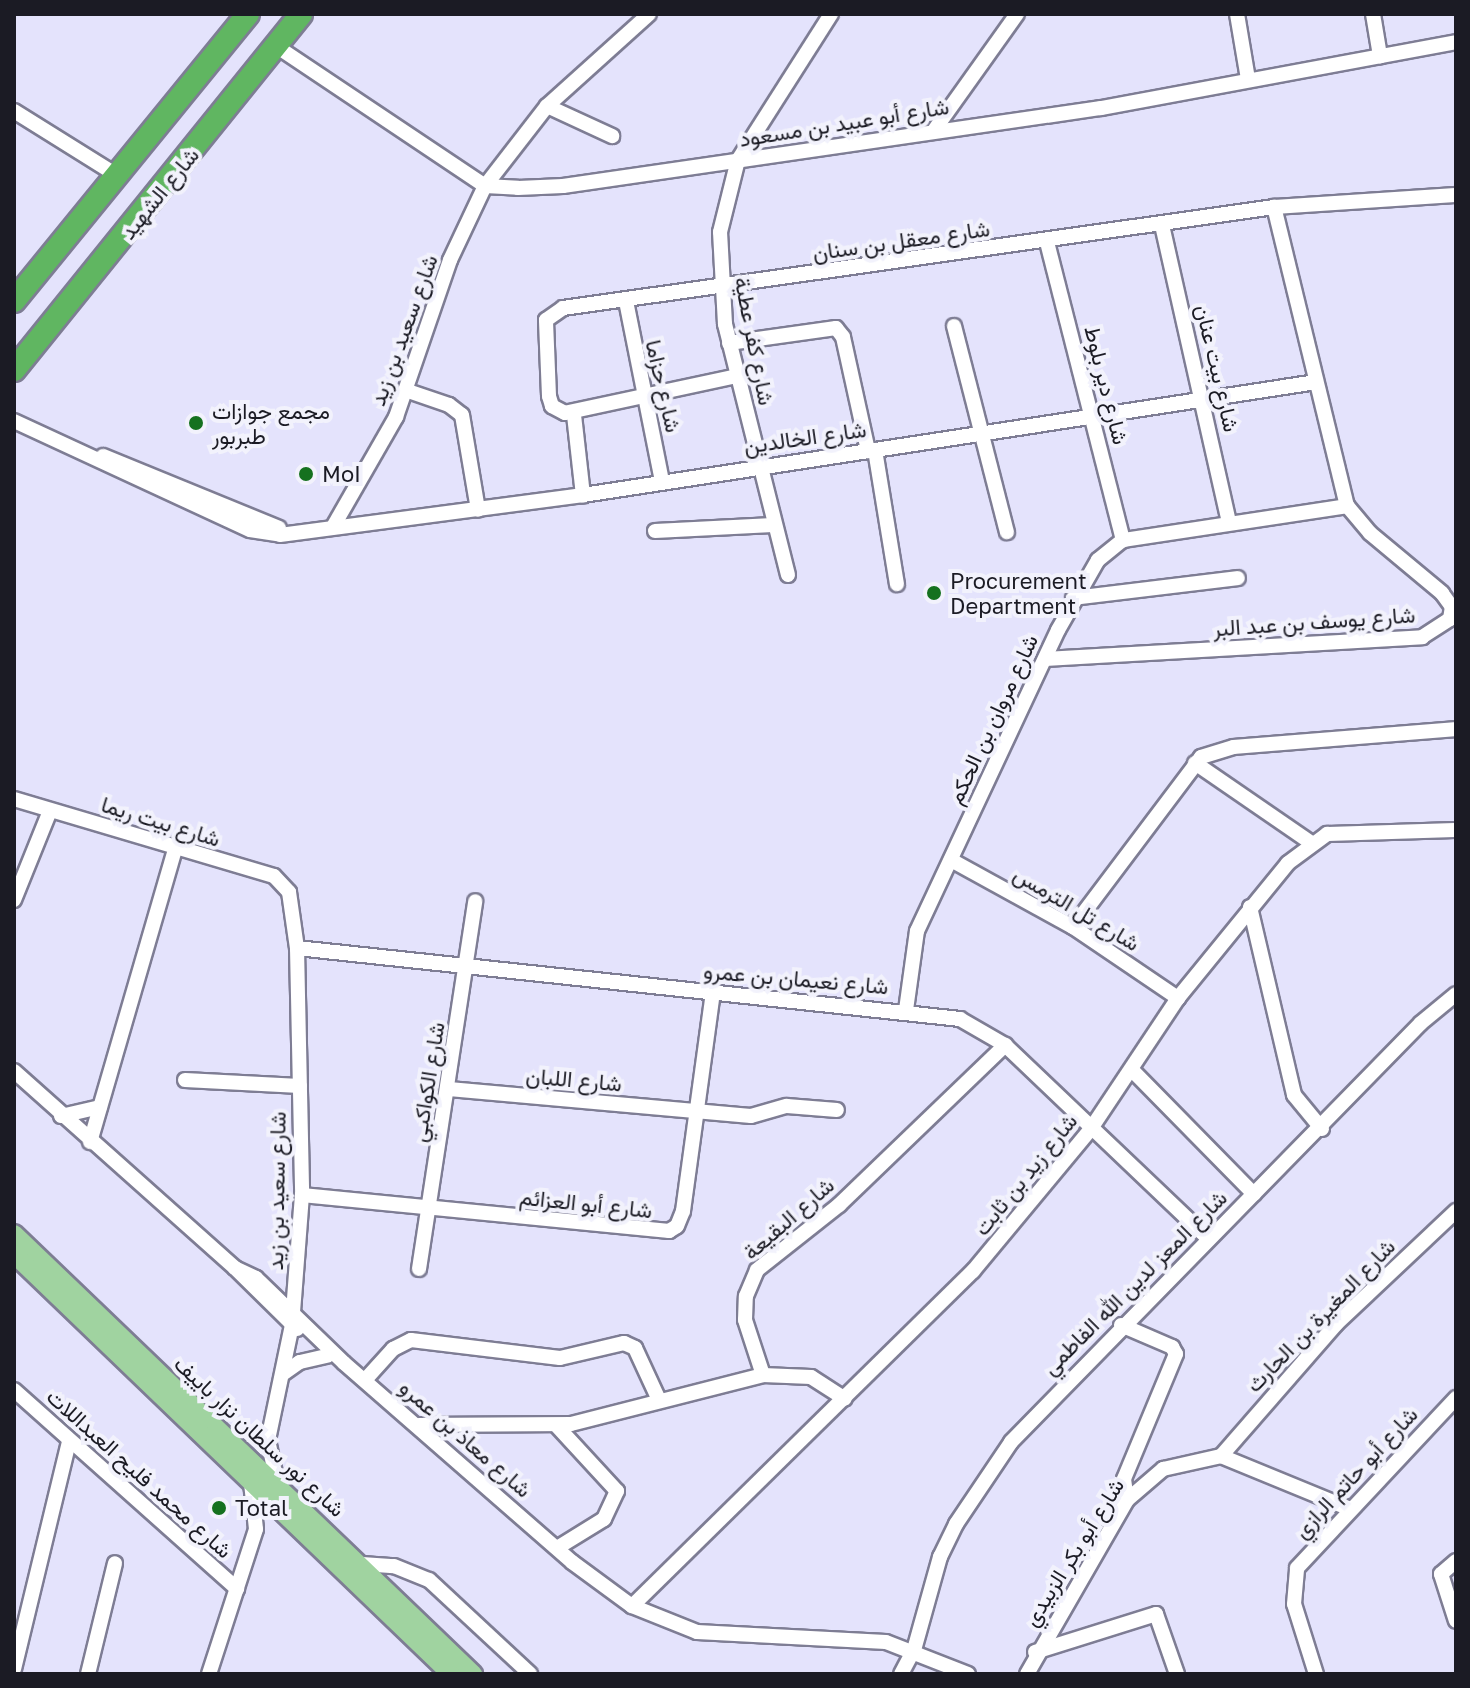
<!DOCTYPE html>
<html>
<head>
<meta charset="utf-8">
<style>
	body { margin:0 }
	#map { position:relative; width:1470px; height:1688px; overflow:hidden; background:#e4e3fc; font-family:"Golos Text",Vazirmatn,sans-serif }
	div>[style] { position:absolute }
	.roads { filter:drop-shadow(2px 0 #7e7d94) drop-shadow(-2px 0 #7e7d94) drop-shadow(0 2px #7e7d94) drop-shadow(0 -2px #7e7d94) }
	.minor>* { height:14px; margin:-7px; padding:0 7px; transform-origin:7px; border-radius:7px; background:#fff }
	.major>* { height:18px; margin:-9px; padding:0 9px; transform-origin:9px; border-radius:9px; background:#a0d3a0 }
	.highway>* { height:22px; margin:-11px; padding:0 11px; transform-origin:11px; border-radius:11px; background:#60b661 }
	.dots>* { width:22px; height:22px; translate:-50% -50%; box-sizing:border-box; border:4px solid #f2f2fc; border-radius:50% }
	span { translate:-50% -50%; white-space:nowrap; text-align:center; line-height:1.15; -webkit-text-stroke:8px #f2f2fc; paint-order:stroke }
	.street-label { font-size:22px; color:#1b1b24 }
	.poi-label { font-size:22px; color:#1b1b24 }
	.left { translate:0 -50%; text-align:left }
	.frame { position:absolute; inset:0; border:16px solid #1b1b24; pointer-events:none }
</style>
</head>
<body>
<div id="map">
	<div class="roads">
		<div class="minor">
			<i style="left:1237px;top:14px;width:66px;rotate:80.4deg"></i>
			<i style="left:1373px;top:14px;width:43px;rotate:80.5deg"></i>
			<i style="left:276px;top:46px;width:252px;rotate:33.8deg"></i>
			<i style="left:485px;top:186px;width:33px;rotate:3deg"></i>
			<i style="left:518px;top:188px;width:45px;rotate:-2.5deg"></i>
			<i style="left:563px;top:186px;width:544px;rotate:-8.25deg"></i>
			<i style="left:1101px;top:108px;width:361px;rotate:-10.5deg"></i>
			<i style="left:547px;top:106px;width:72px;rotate:24.8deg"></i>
			<i style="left:14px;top:111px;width:119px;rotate:32deg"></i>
			<i style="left:935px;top:129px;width:141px;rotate:-54.5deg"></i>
			<i style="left:1162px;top:225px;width:304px;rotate:77.3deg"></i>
			<i style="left:1047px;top:242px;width:308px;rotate:75.7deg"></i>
			<i style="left:626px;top:301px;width:184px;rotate:78.7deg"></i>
			<i style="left:954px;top:326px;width:213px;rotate:75.6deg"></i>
			<i style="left:729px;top:343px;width:108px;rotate:-8deg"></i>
			<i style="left:836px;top:328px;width:11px;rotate:52deg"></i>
			<i style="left:843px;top:337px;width:117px;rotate:77.6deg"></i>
			<i style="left:737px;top:376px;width:176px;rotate:167.9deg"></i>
			<i style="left:565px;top:413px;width:15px;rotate:-152deg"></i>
			<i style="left:552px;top:406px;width:10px;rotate:-107deg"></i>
			<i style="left:549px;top:396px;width:76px;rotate:-92.3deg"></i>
			<i style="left:546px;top:320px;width:21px;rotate:-35deg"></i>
			<i style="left:563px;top:308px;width:718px;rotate:-8.08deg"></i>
			<i style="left:1274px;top:207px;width:182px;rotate:-3.8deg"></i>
			<i style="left:408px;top:391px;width:43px;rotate:18.9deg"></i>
			<i style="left:449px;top:405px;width:16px;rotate:38deg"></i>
			<i style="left:462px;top:415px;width:96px;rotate:80.4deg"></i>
			<i style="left:574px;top:415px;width:81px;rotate:83.6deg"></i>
			<i style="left:14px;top:421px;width:260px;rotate:24.8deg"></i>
			<i style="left:250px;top:530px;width:30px;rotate:9deg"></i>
			<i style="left:280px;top:535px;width:306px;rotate:-7.5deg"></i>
			<i style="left:583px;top:495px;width:742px;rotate:-8.76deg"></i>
			<i style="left:875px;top:450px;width:136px;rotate:80.7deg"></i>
			<i style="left:103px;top:456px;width:190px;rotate:22.2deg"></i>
			<i style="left:333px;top:527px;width:127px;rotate:-60.2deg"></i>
			<i style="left:396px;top:417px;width:166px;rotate:-71deg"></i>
			<i style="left:450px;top:260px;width:82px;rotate:-64.7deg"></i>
			<i style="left:485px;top:186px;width:101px;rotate:-52.2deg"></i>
			<i style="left:547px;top:106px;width:137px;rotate:-42deg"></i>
			<i style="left:655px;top:531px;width:118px;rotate:-2.9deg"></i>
			<i style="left:788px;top:575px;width:259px;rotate:-104.1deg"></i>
			<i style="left:725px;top:324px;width:92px;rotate:-93.1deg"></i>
			<i style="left:720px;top:232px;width:74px;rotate:-76deg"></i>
			<i style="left:738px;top:160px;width:173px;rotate:-57.5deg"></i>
			<i style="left:1073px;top:598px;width:166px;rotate:-6.9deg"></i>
			<i style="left:1045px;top:659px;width:378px;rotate:-3.3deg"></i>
			<i style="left:1422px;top:637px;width:33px;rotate:-33deg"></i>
			<i style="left:1450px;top:619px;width:12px;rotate:-81deg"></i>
			<i style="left:1452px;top:607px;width:17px;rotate:-126deg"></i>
			<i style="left:1442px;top:593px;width:94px;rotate:-140.2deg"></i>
			<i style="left:1370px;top:533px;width:35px;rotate:-130deg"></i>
			<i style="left:1347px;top:506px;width:308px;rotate:-103.7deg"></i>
			<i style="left:1195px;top:763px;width:140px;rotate:34.5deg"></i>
			<i style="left:14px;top:799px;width:271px;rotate:16.5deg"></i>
			<i style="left:274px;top:876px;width:22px;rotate:47deg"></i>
			<i style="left:289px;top:892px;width:57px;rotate:81.9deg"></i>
			<i style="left:297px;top:948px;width:247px;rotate:88.8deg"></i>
			<i style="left:302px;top:1195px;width:130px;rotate:94.4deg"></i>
			<i style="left:292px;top:1325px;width:117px;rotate:101.8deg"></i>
			<i style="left:268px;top:1440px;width:48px;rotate:78deg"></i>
			<i style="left:951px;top:860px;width:139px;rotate:28.8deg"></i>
			<i style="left:1073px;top:927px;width:127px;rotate:34.1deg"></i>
			<i style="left:14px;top:900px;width:96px;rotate:-68deg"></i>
			<i style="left:1250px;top:907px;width:193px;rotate:76.8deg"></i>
			<i style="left:1294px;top:1095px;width:44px;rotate:50.5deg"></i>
			<i style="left:1073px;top:927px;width:213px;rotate:-53deg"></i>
			<i style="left:1201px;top:757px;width:34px;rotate:-17deg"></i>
			<i style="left:1234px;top:747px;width:223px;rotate:-4.6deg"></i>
			<i style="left:297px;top:948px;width:667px;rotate:6.11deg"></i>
			<i style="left:960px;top:1019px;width:52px;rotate:30deg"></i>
			<i style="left:1005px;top:1045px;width:280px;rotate:43.6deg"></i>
			<i style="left:906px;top:1010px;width:80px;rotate:-82.1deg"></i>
			<i style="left:917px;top:931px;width:332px;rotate:-64.9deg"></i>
			<i style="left:1058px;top:630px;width:81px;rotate:-60.3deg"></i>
			<i style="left:1098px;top:560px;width:32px;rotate:-39deg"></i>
			<i style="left:1123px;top:540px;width:227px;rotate:-8.6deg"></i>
			<i style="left:1132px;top:1070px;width:174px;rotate:45.5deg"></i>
			<i style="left:14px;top:1071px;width:296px;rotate:41.7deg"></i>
			<i style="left:235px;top:1268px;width:23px;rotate:25deg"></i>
			<i style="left:256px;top:1278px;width:122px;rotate:44deg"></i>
			<i style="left:344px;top:1363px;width:303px;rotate:41.1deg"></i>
			<i style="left:572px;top:1562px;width:74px;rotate:36.3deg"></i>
			<i style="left:632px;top:1606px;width:70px;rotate:21.8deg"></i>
			<i style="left:697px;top:1632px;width:189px;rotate:3deg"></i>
			<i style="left:886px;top:1642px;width:88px;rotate:21.3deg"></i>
			<i style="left:185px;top:1080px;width:115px;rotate:3deg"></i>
			<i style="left:449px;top:1089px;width:303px;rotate:5.1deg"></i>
			<i style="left:751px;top:1116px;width:37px;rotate:-16deg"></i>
			<i style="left:787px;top:1106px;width:50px;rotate:4.6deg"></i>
			<i style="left:61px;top:1116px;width:40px;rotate:-13deg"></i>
			<i style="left:90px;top:1142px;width:305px;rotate:-73.8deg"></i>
			<i style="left:302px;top:1195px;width:369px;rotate:5.6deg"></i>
			<i style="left:669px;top:1231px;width:9px;rotate:-32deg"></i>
			<i style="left:677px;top:1226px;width:16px;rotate:-68deg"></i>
			<i style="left:683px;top:1211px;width:220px;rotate:-82.2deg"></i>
			<i style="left:235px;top:1268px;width:87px;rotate:44.5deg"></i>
			<i style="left:419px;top:1269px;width:372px;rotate:-81.3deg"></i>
			<i style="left:1121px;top:1325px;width:56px;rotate:23.3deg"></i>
			<i style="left:1172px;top:1347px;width:8px;rotate:60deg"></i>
			<i style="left:1176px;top:1354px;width:135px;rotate:112.6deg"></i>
			<i style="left:1124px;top:1479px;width:21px;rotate:82deg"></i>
			<i style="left:284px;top:1373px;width:19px;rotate:-35deg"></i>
			<i style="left:300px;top:1362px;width:28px;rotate:-13deg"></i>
			<i style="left:763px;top:1375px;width:48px;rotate:2.4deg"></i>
			<i style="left:811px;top:1377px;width:40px;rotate:32.9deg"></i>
			<i style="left:365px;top:1380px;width:42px;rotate:-47.9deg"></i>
			<i style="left:393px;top:1349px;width:20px;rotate:-27deg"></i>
			<i style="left:411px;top:1340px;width:150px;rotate:6.9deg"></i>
			<i style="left:560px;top:1358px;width:66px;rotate:-13.2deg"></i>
			<i style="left:624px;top:1343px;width:12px;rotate:24deg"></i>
			<i style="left:635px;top:1348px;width:57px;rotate:65.2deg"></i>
			<i style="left:14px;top:1390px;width:299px;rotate:41.7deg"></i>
			<i style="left:419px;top:1425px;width:152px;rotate:-0.4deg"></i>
			<i style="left:571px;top:1424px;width:198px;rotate:-14.3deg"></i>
			<i style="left:763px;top:1375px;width:58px;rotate:-108.1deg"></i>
			<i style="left:745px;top:1320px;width:24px;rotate:-88deg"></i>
			<i style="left:746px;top:1296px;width:28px;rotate:-67deg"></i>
			<i style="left:757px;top:1270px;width:105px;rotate:-38.4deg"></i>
			<i style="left:839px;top:1205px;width:231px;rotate:-43.9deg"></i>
			<i style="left:556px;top:1425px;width:90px;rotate:47.3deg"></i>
			<i style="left:617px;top:1491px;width:31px;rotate:115deg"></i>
			<i style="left:604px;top:1519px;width:55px;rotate:148.3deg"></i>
			<i style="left:1221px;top:1456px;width:175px;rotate:-48.9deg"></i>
			<i style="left:1336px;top:1324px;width:165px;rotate:-43.3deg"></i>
			<i style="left:1456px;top:1561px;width:20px;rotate:139deg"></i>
			<i style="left:1441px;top:1574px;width:49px;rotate:72.3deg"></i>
			<i style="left:362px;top:1564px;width:32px;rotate:4deg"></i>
			<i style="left:394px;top:1566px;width:38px;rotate:22deg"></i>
			<i style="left:429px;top:1580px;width:138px;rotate:42.9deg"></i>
			<i style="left:632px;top:1606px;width:478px;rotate:-44.5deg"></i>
			<i style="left:973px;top:1271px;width:183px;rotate:-50.3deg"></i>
			<i style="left:1090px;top:1130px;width:159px;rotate:-56.3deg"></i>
			<i style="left:1178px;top:998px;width:174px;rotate:-50.8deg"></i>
			<i style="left:1288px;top:863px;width:49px;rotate:-36.6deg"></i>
			<i style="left:1327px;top:834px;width:129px;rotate:-1.8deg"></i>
			<i style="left:1035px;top:1652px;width:127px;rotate:-17.4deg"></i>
			<i style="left:1156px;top:1614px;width:64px;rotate:70.7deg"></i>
			<i style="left:14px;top:1669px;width:234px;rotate:-76.4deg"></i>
			<i style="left:88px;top:1674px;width:114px;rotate:-76.3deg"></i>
			<i style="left:209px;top:1674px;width:152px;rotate:-72deg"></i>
			<i style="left:256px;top:1529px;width:46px;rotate:-96.2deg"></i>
			<i style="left:901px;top:1674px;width:27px;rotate:-62deg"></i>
			<i style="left:914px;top:1650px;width:97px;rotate:-74.4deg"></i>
			<i style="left:940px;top:1557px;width:37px;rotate:-64deg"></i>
			<i style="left:956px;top:1524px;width:99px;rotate:-56.1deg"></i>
			<i style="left:1011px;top:1442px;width:586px;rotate:-45.62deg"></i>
			<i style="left:1421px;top:1023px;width:45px;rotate:-39.6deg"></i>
			<i style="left:1027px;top:1674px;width:201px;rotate:-60.1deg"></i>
			<i style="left:1127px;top:1500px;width:48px;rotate:-40.7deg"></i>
			<i style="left:1163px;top:1469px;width:59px;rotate:-12.6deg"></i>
			<i style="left:1221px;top:1456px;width:139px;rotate:22.3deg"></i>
			<i style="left:1316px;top:1674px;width:73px;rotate:-107.4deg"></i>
			<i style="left:1294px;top:1604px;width:36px;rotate:-85deg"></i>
			<i style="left:1297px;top:1568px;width:233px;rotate:-46.9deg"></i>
		</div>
		<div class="major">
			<i style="left:14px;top:1234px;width:636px;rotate:43.79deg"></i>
			<i style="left:14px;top:1254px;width:606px;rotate:43.86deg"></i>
		</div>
		<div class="highway">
			<i style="left:14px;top:301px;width:370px;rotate:-50.8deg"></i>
			<i style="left:14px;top:370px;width:457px;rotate:-51.1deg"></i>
		</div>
	</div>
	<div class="dots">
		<i style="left:196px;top:423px;background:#15711f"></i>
		<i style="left:306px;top:474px;background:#15711f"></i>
		<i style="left:934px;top:593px;background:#15711f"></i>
		<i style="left:219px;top:1508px;background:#15711f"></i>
	</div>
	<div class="street-label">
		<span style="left:844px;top:122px;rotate:-9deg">شارع أبو عبيد بن مسعود</span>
		<span style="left:159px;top:193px;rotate:-51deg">شارع الشهيد</span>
		<span style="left:901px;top:240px;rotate:-8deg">شارع معقل بن سنان</span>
		<span style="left:403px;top:330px;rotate:-70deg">شارع سعيد بن زيد</span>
		<span style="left:755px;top:341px;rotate:79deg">شارع كفر عطية</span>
		<span style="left:1218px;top:368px;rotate:77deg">شارع بيت عنان</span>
		<span style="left:1107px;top:385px;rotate:76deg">شارع دير بلوط</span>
		<span style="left:664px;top:386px;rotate:77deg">شارع حزاما</span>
		<span style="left:805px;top:437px;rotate:-8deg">شارع الخالدين</span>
		<span style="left:1314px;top:621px;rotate:-4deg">شارع يوسف بن عبد البر</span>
		<span style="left:992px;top:719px;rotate:-65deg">شارع مروان بن الحكم</span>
		<span style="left:161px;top:821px;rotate:17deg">شارع بيت ريما</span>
		<span style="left:1077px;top:908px;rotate:31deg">شارع تل الترمس</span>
		<span style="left:796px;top:978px;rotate:5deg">شارع نعيمان بن عمرو</span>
		<span style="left:574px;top:1079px;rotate:5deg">شارع اللبان</span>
		<span style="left:427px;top:1082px;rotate:-81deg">شارع الكواكبي</span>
		<span style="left:1025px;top:1174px;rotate:-51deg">شارع زيد بن ثابت</span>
		<span style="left:276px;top:1191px;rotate:-89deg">شارع سعيد بن زيد</span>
		<span style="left:586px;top:1203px;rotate:6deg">شارع أبو العزائم</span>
		<span style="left:788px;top:1218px;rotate:-41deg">شارع البقيعة</span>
		<span style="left:1134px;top:1282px;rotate:-45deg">شارع المعز لدين الله الفاطمي</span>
		<span style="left:1320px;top:1315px;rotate:-46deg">شارع المغيرة بن الحارث</span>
		<span style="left:260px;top:1436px;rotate:43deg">شارع نور سلطان نزار باييف</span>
		<span style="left:466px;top:1438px;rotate:41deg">شارع معاذ بن عمرو</span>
		<span style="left:1355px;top:1472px;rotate:-47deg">شارع أبو حاتم الرازي</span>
		<span style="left:140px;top:1473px;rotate:42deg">شارع محمد فليح العبداللات</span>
		<span style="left:1073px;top:1552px;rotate:-58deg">شارع أبو بكر الزبيدي</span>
	</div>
	<div class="poi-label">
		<span class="left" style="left:212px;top:423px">مجمع جوازات<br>طبربور</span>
		<span class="left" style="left:322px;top:474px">MoI</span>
		<span class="left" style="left:950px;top:593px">Procurement<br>Department</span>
		<span class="left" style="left:235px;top:1508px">Total</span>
	</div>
	<div class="frame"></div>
</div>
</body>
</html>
